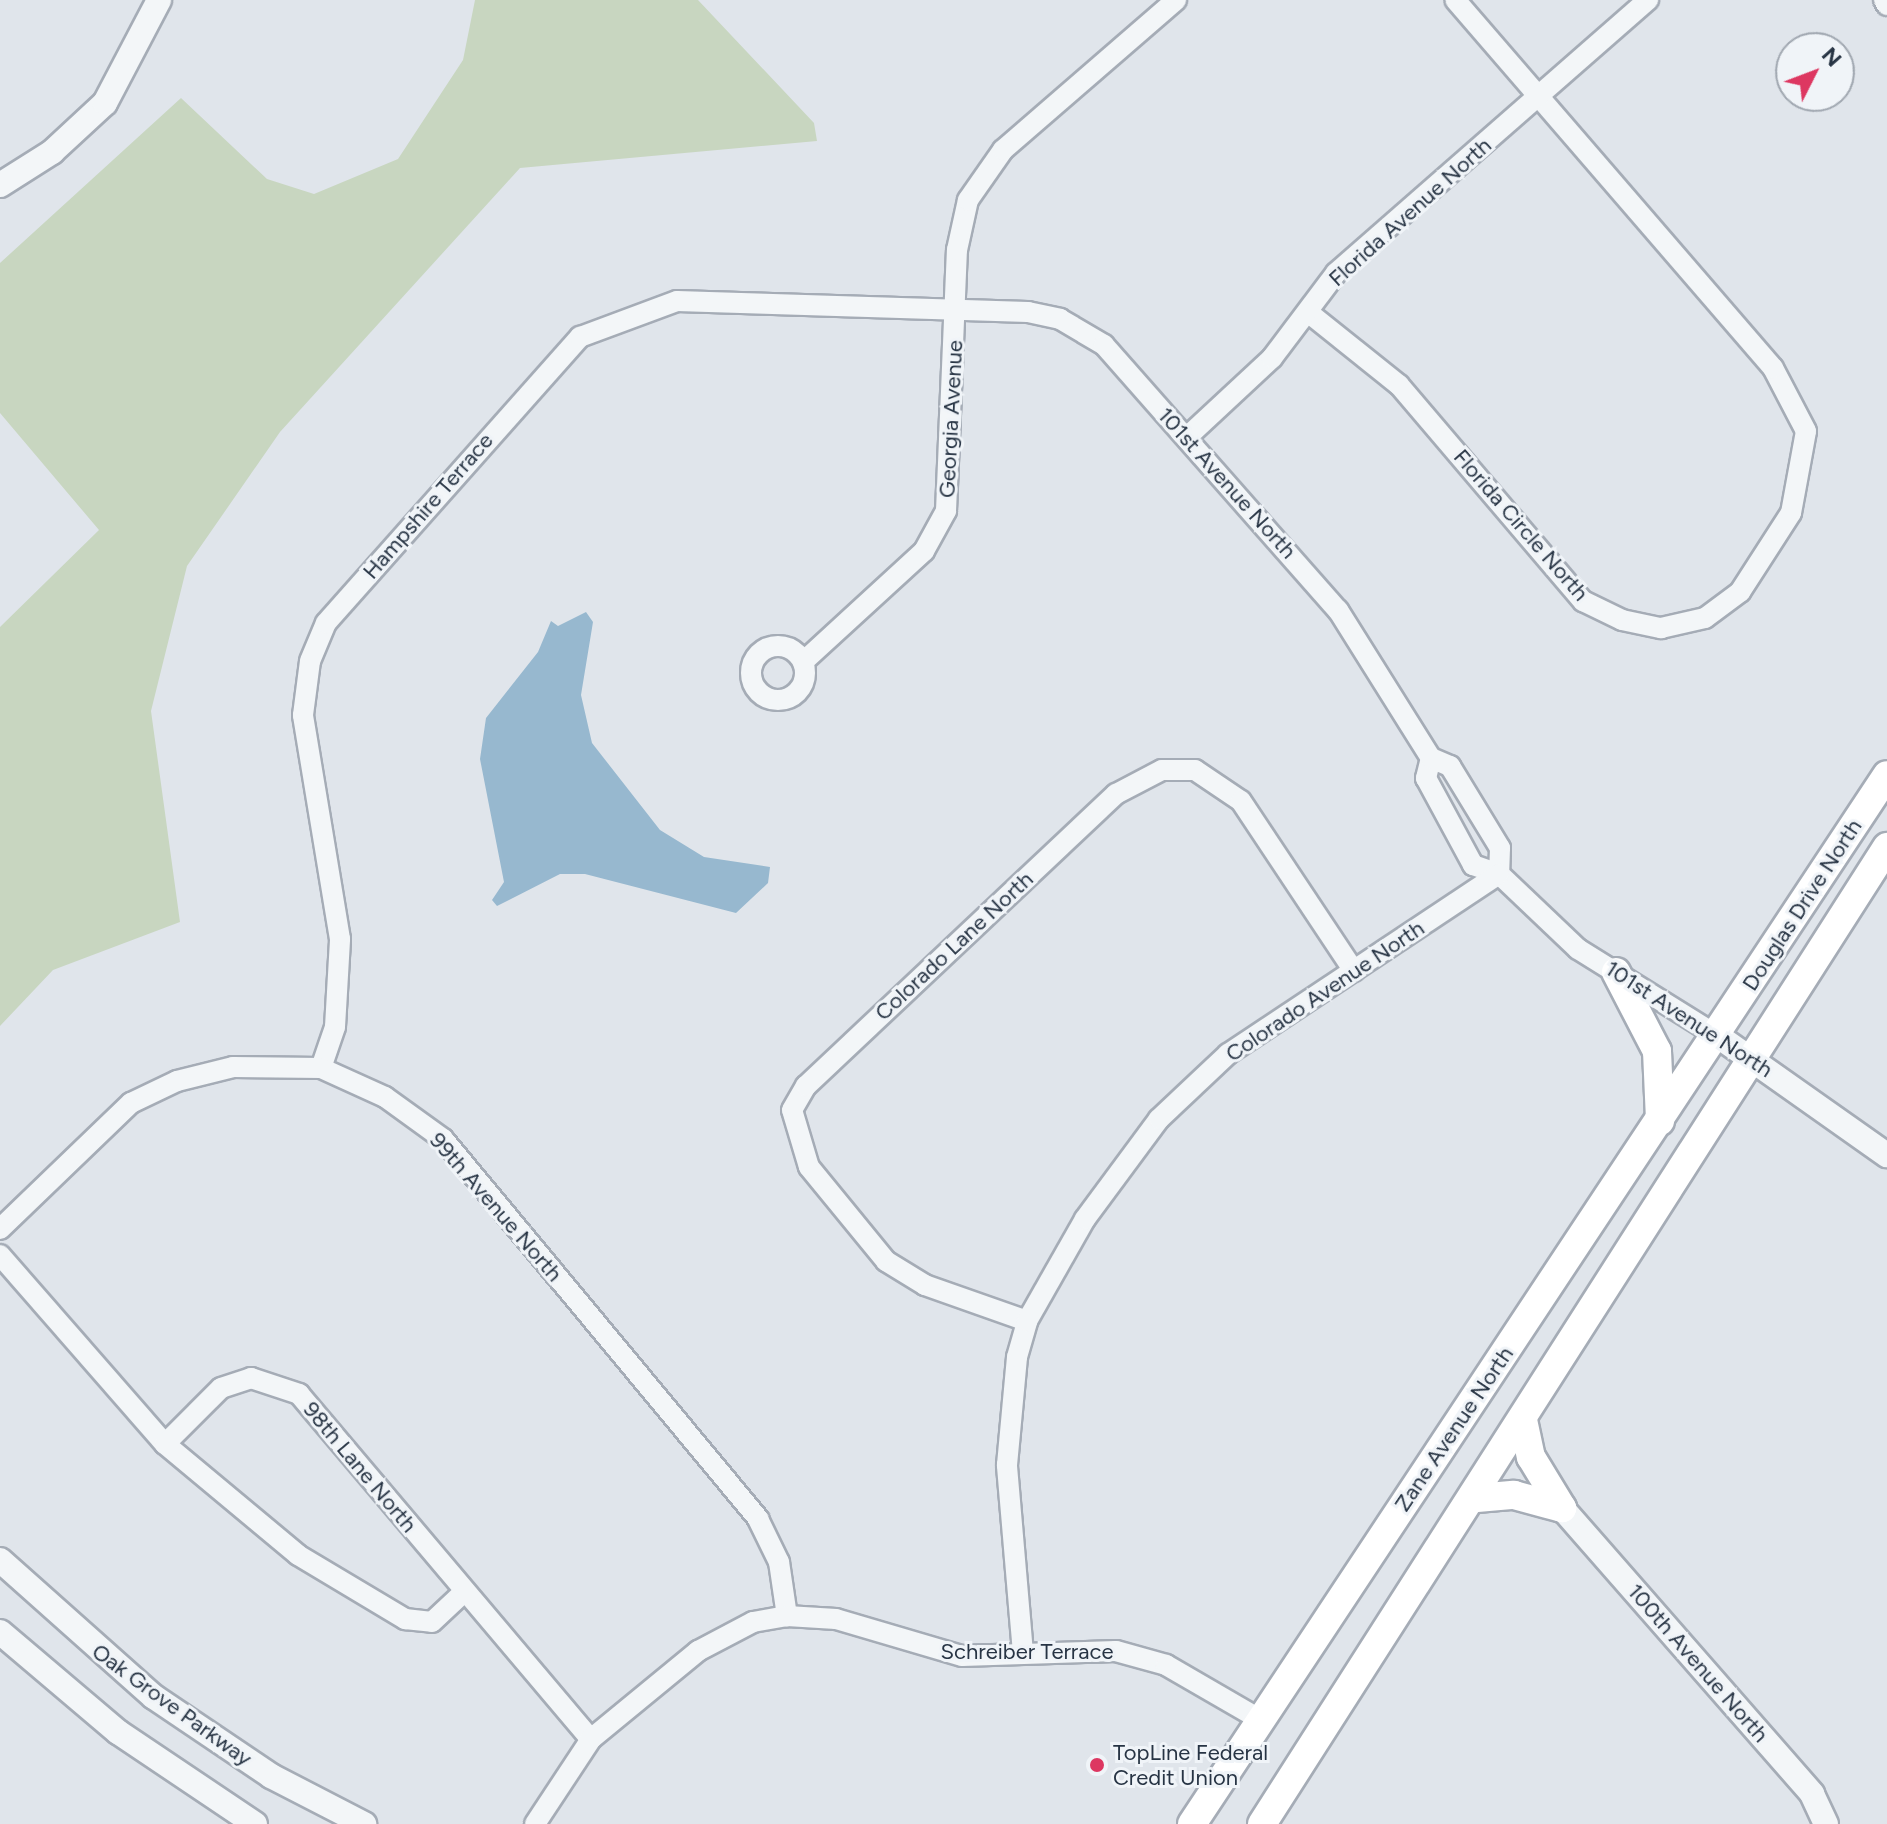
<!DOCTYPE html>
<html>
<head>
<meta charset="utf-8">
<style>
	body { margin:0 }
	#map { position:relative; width:1887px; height:1824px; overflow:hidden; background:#e0e5eb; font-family:Figtree,sans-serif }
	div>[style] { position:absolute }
	.green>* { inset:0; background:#c8d6c0 }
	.water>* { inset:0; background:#97b8cf }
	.roads { filter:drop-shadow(2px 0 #a5acb6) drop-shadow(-2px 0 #a5acb6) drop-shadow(0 2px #a5acb6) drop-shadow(0 -2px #a5acb6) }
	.minor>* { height:20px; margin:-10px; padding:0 10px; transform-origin:10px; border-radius:10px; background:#f3f6f8 }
	.minor>.ring { margin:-10px; padding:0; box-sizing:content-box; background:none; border:20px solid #f3f6f8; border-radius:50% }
	.tertiary>* { height:24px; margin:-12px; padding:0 12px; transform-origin:12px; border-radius:12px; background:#f3f6f8 }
	.secondary>* { height:28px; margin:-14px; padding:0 14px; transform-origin:14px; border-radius:14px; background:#fff }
	.dots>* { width:22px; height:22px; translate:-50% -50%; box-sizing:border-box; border:4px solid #f0f4f8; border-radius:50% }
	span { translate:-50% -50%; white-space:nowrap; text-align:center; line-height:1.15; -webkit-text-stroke:6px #f0f4f8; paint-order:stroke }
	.street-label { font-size:22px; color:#273444 }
	.poi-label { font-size:22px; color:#273444 }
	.left { translate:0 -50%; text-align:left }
	.north { position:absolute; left:1775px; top:32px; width:80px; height:80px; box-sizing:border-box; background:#f0f4f8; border:2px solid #a0a7b0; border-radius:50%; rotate:48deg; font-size:22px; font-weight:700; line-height:32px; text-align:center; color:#273444 }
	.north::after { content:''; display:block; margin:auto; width:28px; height:36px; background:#dd3761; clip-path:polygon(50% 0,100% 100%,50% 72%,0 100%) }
</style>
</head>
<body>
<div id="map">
	<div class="green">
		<i style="clip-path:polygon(475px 0,698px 0,814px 123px,817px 141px,520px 168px,280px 432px,187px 566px,151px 711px,180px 922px,53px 970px,0 1026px,0 627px,99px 530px,0 413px,0 263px,181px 98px,267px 179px,314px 194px,398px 159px,463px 60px)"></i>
	</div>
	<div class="water">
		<i style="clip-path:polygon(586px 612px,593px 622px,581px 695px,592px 743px,660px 830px,704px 857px,770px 867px,768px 883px,736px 913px,585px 874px,560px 874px,497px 906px,492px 900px,504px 882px,480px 759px,486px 718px,538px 652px,551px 621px,558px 626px)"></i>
	</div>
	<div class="roads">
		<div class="minor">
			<i style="left:1884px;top:0;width:6px;rotate:59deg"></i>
			<i style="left:1309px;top:313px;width:115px;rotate:38.7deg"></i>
			<i style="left:1399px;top:385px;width:284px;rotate:49.6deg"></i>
			<i style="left:1583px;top:601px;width:43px;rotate:26deg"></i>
			<i style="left:1622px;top:620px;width:40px;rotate:12deg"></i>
			<i style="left:1661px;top:628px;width:45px;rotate:-12.8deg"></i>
			<i style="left:1705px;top:618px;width:44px;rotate:-36.6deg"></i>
			<i style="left:1740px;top:592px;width:94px;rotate:-57.2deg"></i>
			<i style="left:1791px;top:513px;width:83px;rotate:-79.6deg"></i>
			<i style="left:1806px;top:431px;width:71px;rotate:-117.6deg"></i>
			<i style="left:1773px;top:368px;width:486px;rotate:-130.8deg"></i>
			<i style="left:1187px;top:437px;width:116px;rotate:-42.9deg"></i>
			<i style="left:1272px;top:358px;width:106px;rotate:-53deg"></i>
			<i style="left:1336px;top:273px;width:415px;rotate:-41.2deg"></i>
			<i class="ring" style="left:751px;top:646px;width:34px;height:34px"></i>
			<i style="left:803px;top:662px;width:164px;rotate:-42.5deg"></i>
			<i style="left:924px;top:551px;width:46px;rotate:-61.2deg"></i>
			<i style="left:946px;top:511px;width:261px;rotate:-87.6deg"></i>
			<i style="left:957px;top:250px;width:51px;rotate:-77.6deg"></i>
			<i style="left:968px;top:200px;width:61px;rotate:-55deg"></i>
			<i style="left:1003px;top:150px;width:229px;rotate:-40.9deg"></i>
			<i style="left:1431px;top:758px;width:21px;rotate:104deg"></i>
			<i style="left:1426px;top:778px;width:99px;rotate:61.6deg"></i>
			<i style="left:1473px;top:865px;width:28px;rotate:19deg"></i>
			<i style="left:1499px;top:874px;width:109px;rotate:43.5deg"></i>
			<i style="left:1578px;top:949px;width:165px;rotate:31.9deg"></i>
			<i style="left:321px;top:1068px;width:43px;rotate:-71.1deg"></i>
			<i style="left:335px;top:1027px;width:88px;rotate:-86.7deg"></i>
			<i style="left:340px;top:939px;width:227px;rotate:-99.4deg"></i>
			<i style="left:303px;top:715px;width:54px;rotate:-82.6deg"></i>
			<i style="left:310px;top:661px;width:41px;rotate:-67.2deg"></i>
			<i style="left:326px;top:623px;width:383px;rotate:-48.4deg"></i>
			<i style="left:580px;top:337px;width:103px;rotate:-20.4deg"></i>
			<i style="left:677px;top:301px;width:351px;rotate:1.8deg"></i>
			<i style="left:1028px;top:312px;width:33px;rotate:12deg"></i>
			<i style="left:1060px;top:319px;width:51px;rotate:30.6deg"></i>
			<i style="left:1104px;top:345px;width:354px;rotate:48.6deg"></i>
			<i style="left:1338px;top:610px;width:175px;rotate:57.9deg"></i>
			<i style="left:1431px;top:758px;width:21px;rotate:23deg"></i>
			<i style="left:1450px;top:766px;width:96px;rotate:58.6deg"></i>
			<i style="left:1500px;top:848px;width:26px;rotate:92deg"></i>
			<i style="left:0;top:1229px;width:182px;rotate:-43.9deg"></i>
			<i style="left:131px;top:1103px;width:51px;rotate:-25.6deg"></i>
			<i style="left:177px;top:1081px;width:58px;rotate:-14deg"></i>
			<i style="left:233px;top:1067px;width:88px;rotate:0.7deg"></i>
			<i style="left:321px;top:1068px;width:70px;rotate:24.4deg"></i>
			<i style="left:385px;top:1097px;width:72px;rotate:35.9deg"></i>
			<i style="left:443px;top:1139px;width:494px;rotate:50.3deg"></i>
			<i style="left:758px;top:1519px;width:48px;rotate:64deg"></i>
			<i style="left:779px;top:1562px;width:55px;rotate:81.6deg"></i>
			<i style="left:0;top:1255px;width:251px;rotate:48.9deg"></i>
			<i style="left:165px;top:1444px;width:173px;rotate:39.8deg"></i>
			<i style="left:298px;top:1555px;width:125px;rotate:30.9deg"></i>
			<i style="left:405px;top:1619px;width:27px;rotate:6deg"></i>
			<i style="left:432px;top:1622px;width:45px;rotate:-43.2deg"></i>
			<i style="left:1027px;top:1321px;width:108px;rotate:-160.6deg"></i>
			<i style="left:925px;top:1285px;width:46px;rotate:-148.4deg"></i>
			<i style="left:886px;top:1261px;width:122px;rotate:-129.3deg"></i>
			<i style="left:809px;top:1167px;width:59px;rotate:-106.6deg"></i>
			<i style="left:792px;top:1110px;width:28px;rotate:-60deg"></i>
			<i style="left:806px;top:1086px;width:426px;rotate:-43.3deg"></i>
			<i style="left:1116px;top:794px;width:52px;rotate:-27.6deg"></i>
			<i style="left:1162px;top:770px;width:33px"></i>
			<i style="left:1195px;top:770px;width:55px;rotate:34deg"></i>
			<i style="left:1241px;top:801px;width:204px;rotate:56.4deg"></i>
			<i style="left:165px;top:1444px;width:79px;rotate:-45deg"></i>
			<i style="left:221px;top:1388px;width:32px;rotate:-18deg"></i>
			<i style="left:251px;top:1378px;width:51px;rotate:18.4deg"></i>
			<i style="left:299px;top:1394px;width:452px;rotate:49.8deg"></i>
			<i style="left:1023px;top:1653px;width:189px;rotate:-94.9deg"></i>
			<i style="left:1007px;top:1465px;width:108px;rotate:-84.7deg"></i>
			<i style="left:1017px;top:1357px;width:37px;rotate:-74deg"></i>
			<i style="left:1027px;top:1321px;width:117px;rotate:-60.4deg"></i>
			<i style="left:1085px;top:1219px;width:124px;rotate:-53.5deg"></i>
			<i style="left:1159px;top:1119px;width:95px;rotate:-43.3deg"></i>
			<i style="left:1228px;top:1054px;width:325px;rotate:-33.6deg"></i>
			<i style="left:535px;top:1824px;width:102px;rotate:-56.6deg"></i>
			<i style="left:591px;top:1739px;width:139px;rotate:-39.4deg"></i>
			<i style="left:698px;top:1651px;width:62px;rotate:-27.8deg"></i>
			<i style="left:753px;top:1622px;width:35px;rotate:-10deg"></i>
			<i style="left:787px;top:1616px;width:49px;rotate:3.5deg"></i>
			<i style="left:836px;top:1619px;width:131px;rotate:16.4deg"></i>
			<i style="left:962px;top:1656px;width:154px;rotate:-1.9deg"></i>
			<i style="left:1116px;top:1651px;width:52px;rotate:15.6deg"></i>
			<i style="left:1166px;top:1665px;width:108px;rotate:30.1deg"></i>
		</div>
		<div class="tertiary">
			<i style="left:0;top:185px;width:62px;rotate:-32.4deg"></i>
			<i style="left:52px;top:152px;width:72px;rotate:-42.8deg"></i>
			<i style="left:105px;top:103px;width:116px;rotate:-62.3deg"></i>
			<i style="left:1718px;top:1036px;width:207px;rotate:35.2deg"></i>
			<i style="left:1562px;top:1508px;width:380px;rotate:48.8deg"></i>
			<i style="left:1812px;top:1794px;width:33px;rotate:65deg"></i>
			<i style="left:0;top:1560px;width:206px;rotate:41.7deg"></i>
			<i style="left:154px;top:1697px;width:141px;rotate:34deg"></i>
			<i style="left:271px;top:1776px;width:105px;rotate:27.3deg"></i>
			<i style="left:0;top:1632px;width:155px;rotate:40.3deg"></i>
			<i style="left:118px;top:1732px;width:165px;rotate:33.9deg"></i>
		</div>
		<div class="secondary">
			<i style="left:1616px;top:972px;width:89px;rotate:62.6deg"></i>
			<i style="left:1657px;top:1051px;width:70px;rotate:87.5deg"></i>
			<i style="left:1523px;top:1420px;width:38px;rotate:78deg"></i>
			<i style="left:1531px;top:1457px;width:60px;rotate:58.7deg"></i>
			<i style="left:1477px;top:1498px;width:37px;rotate:-5deg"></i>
			<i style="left:1514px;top:1495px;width:50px;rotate:15.2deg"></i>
			<i style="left:1192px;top:1824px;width:1258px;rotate:-56.47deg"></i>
			<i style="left:1262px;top:1824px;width:1160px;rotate:-57.39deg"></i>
		</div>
	</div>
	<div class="dots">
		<i style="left:1097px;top:1765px;background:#dd3761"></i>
	</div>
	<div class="street-label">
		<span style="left:1410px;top:212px;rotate:-42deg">Florida Avenue North</span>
		<span style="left:951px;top:419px;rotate:-87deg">Georgia Avenue</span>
		<span style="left:1227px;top:483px;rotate:48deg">101st Avenue North</span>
		<span style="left:428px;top:506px;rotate:-49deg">Hampshire Terrace</span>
		<span style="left:1521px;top:525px;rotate:49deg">Florida Circle North</span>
		<span style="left:1802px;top:905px;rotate:-57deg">Douglas Drive North</span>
		<span style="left:954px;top:946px;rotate:-43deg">Colorado Lane North</span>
		<span style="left:1325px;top:991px;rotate:-34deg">Colorado Avenue North</span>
		<span style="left:1689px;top:1019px;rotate:33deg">101st Avenue North</span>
		<span style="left:496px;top:1207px;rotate:49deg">99th Avenue North</span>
		<span style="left:1454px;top:1429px;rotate:-56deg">Zane Avenue North</span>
		<span style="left:360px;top:1467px;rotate:50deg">98th Lane North</span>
		<span style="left:1027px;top:1652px">Schreiber Terrace</span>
		<span style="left:1698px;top:1663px;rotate:49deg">100th Avenue North</span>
		<span style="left:172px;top:1705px;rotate:36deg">Oak Grove Parkway</span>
	</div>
	<div class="poi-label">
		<span class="left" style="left:1113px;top:1765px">TopLine Federal<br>Credit Union</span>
	</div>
	<div class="north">N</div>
</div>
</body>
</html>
